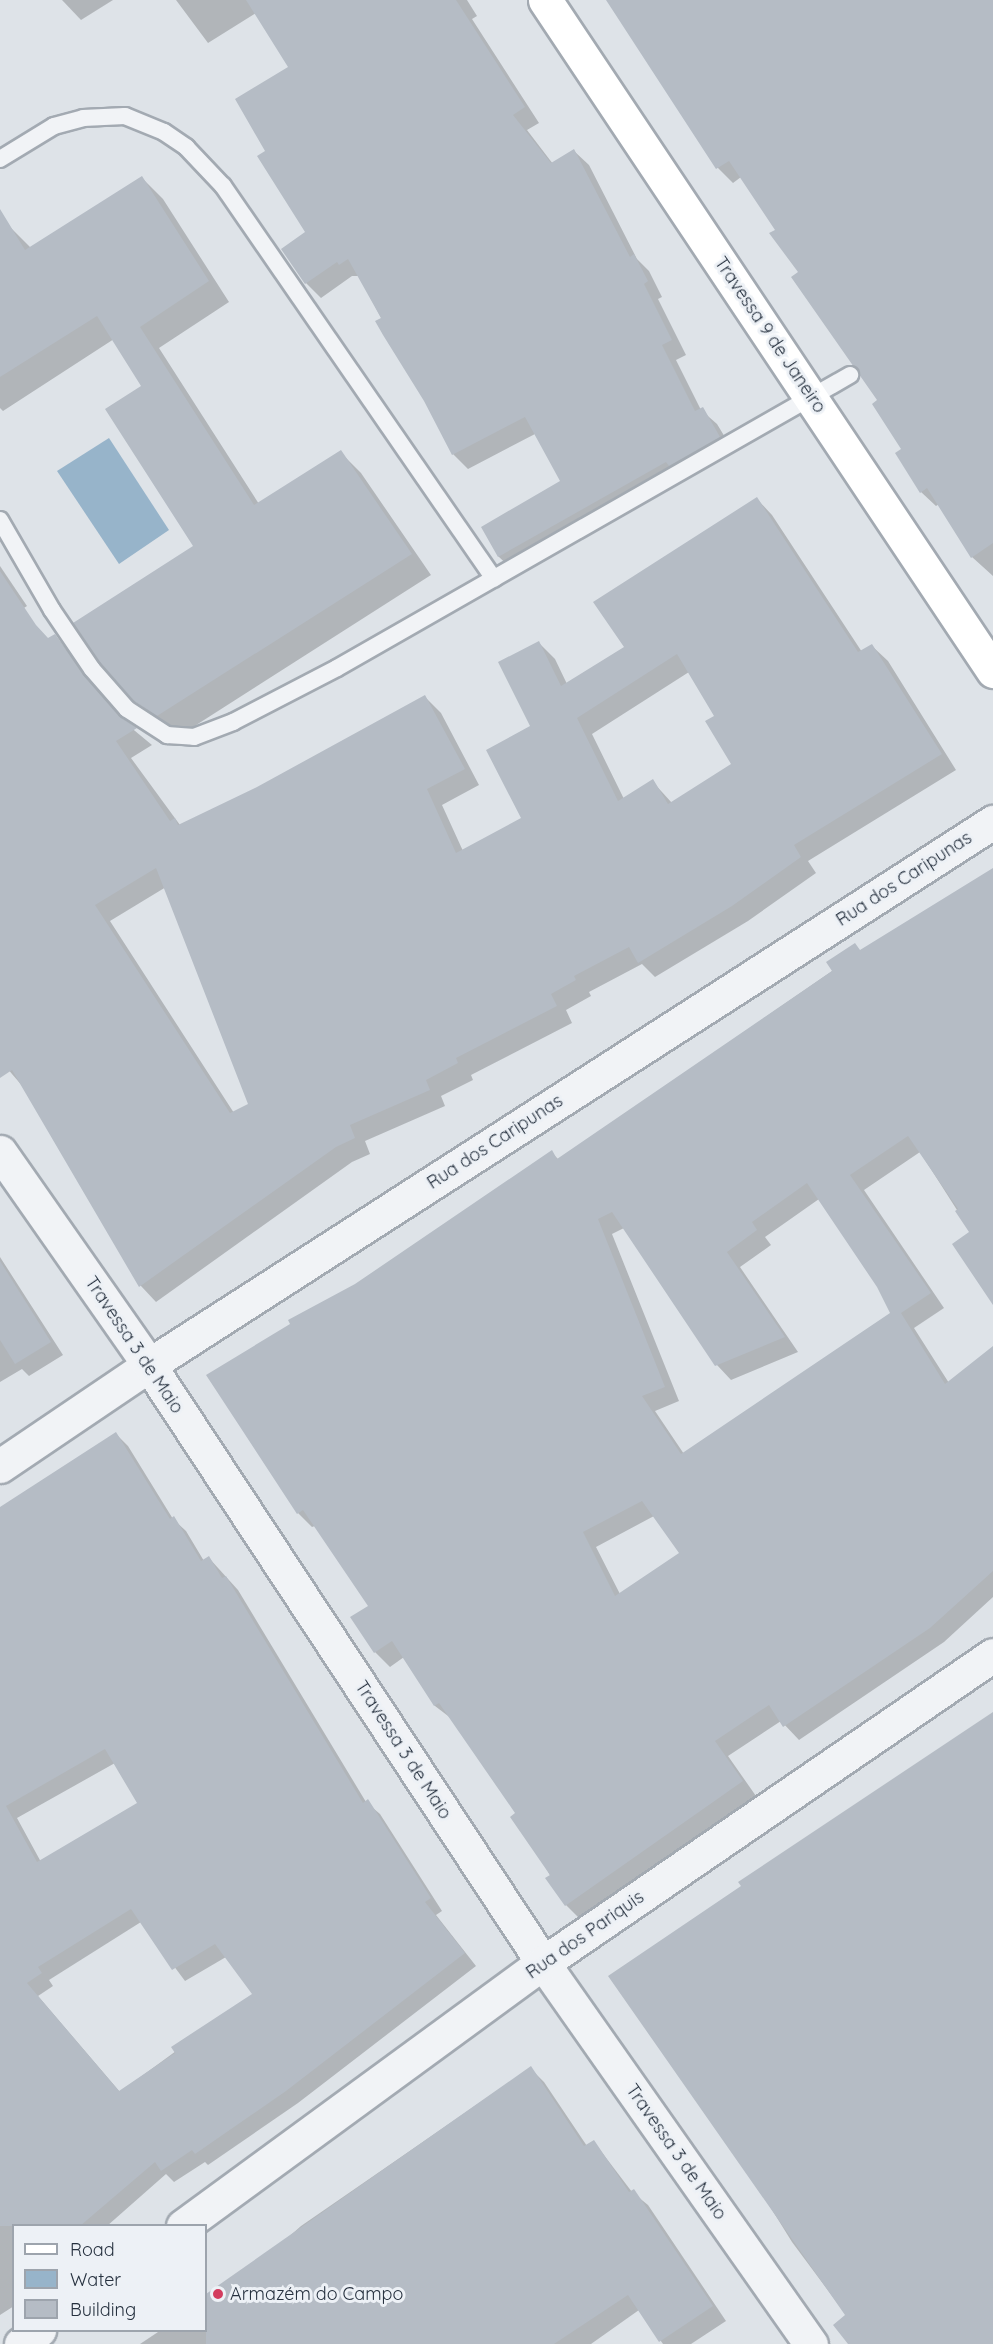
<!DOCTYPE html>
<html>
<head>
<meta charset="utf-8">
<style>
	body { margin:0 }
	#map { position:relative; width:993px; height:2344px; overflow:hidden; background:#dee3e8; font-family:Quicksand,sans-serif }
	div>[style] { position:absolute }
	.water>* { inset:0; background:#97b4ca }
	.shadow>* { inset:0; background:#0003 }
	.building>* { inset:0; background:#b5bcc5 }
	.roads { filter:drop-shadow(2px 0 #a3aab2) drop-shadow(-2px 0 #a3aab2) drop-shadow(0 2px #a3aab2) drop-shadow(0 -2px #a3aab2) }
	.service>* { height:16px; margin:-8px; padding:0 8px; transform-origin:8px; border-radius:8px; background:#f1f3f6 }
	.minor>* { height:33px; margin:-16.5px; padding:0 16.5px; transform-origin:16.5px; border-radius:16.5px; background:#f1f3f6 }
	.tertiary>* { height:33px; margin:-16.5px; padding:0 16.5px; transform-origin:16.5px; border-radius:16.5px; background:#f1f3f6 }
	.secondary>* { height:33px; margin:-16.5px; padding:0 16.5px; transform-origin:16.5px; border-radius:16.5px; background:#fff }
	.dots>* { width:16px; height:16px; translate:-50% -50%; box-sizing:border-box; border:3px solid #edf1f6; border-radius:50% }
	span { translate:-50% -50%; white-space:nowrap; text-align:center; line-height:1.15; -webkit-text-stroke:6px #edf1f6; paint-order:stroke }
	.street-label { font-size:18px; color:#26313f }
	.poi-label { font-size:18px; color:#26313f }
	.left { translate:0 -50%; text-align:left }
	.legend { position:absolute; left:12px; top:2224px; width:195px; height:108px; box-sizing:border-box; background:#edf1f6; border:2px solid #9da4ad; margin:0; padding:8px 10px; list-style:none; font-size:18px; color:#26313f }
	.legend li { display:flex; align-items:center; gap:12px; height:30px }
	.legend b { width:30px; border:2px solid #9da4ad }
</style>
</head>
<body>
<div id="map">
	<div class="water">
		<i style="clip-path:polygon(109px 438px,169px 530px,119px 564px,57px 471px)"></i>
	</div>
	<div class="shadow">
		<i style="clip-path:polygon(62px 0,113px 0,81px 20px)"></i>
		<i style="clip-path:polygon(176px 0,467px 0,477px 16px,472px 19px,539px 123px,527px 130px,553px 164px,574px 151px,589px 165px,637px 259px,649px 271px,662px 297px,658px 299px,686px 355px,676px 360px,701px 410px,717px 424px,734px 452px,685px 480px,681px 477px,514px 571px,499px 557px,483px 528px,562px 482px,535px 434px,468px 469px,453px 454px,359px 276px,352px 276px,321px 298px,306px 283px,283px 249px,307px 233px,267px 151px,290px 68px,256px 13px,208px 43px)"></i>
		<i style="clip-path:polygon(608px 0,993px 0,993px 576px,972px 557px,939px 504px,936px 506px,921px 492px,880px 401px,777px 230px,741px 177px,733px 183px,718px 168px)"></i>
		<i style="clip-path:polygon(142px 178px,163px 199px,229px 302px,159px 348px,259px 504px,340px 452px,361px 473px,431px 575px,179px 736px,135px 700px,195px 546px,143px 387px,114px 339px,3px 411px,0 408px,0 232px,9px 226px,31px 248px)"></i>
		<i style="clip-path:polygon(evenodd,757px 499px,772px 515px,862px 652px,872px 646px,888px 661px,956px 770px,808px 861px,816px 873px,748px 921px,655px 977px,642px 964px,589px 992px,591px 996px,566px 1010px,572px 1023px,471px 1075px,473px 1080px,441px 1096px,445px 1106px,365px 1141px,370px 1154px,352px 1162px,156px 1302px,141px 1286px,24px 1088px,0 1060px,0 702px,55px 635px,123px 721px,152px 745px,131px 758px,180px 825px,258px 789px,425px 697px,441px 713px,479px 785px,442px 805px,463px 851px,523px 819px,539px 643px,555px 659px,567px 684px,626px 648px,757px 499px,689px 672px,716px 716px,733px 764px,672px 803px,652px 781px,624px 799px,592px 734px,689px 672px,757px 499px,166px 887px,250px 1104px,234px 1113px,110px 921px,166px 887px)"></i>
		<i style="clip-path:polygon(0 566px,27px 606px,0 623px)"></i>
		<i style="clip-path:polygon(evenodd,993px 879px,993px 1303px,971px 1232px,920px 1152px,864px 1190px,944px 1308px,914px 1328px,949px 1383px,993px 1348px,993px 1597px,944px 1642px,799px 1740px,781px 1721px,728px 1756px,756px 1796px,580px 1919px,566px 1905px,517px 1814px,452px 1719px,435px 1706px,404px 1657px,390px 1667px,375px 1652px,352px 1618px,371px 1606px,315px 1526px,312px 1527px,298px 1513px,356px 1285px,551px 1152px,559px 1160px,861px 951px,993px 879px,819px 1199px,879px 1286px,892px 1313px,684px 1454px,655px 1411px,679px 1401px,612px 1234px,624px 1228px,717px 1365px,731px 1380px,798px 1352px,740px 1267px,771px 1245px,765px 1237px,819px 1199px,993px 879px,654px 1516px,681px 1554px,620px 1594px,596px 1547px,654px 1516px)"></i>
		<i style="clip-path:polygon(0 1257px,63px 1355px,29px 1376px,22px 1369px,0 1382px)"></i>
		<i style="clip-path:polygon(evenodd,116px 1434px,128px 1446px,173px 1519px,186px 1531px,204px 1561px,209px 1558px,238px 1590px,366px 1802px,380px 1814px,442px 1911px,436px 1915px,476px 1966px,298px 2103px,208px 2165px,205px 2162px,174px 2182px,166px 2174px,107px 2226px,14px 2226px,14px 2306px,0 2315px,0 1509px,116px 1434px,115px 1763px,139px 1803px,41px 1862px,17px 1818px,115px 1763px,116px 1434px,141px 1922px,185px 1981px,226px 1957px,254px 1994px,120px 2092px,38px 1996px,53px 1986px,49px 1980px,141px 1922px)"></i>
		<i style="clip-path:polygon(993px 1715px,993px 2344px,850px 2344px,847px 2316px,792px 2242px,746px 2168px)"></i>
		<i style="clip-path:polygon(530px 2068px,544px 2082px,587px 2146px,594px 2142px,632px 2192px,648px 2205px,726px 2321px,691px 2344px,663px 2344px,639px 2310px,591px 2344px,140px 2344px,161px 2330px,206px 2330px,206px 2295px,266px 2257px,301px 2226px)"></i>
	</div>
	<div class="building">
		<i style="clip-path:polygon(246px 0,456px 0,525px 107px,513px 115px,551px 163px,574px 149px,630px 257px,634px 254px,648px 281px,644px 284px,672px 340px,662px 345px,695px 411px,703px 407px,720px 437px,669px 466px,666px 462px,498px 557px,481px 527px,560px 481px,525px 417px,452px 455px,424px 401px,383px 335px,375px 321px,381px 318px,348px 259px,339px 265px,337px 262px,305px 284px,281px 249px,305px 232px,257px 156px,265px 151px,235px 99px,288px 67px)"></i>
		<i style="clip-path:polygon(606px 0,993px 0,993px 543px,971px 558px,927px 488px,920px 493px,895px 453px,901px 449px,872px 404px,877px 400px,791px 277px,798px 272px,769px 233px,775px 230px,729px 161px,716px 169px)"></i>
		<i style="clip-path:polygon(142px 176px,209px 281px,140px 327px,254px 505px,341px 450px,412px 554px,157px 716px,134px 701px,100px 663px,73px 623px,193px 546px,105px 409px,141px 386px,97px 316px,0 377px,0 209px,25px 250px)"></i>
		<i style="clip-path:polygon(evenodd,757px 497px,858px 652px,872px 644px,942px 754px,794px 845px,801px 857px,732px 906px,638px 963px,629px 947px,574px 976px,576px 980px,551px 994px,557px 1006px,456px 1058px,458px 1063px,426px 1080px,430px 1090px,350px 1125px,355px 1138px,336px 1147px,139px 1287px,12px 1070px,0 1078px,0 571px,36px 625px,48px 638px,55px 634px,84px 676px,119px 716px,137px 728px,116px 741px,170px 821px,175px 818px,178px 825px,257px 787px,425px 695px,465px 769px,427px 789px,456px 853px,521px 818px,486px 750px,530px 726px,498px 662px,539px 641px,561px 686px,624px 647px,593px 602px,757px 497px,677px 654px,714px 716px,705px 721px,731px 764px,668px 804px,653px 779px,618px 801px,577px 718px,677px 654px,757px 497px,156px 868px,248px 1104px,230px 1113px,95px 905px,156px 868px)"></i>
		<i style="clip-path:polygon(evenodd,993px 868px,993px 1305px,952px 1244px,969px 1232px,955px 1211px,958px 1209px,908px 1136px,850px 1175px,931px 1293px,901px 1313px,945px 1384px,993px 1346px,993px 1571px,930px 1628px,783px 1727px,769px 1705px,715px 1741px,743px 1781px,565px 1906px,545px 1878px,550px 1875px,510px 1817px,515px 1813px,439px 1703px,434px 1706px,392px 1641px,374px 1653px,350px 1617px,368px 1606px,303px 1510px,297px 1514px,206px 1375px,290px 1324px,288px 1320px,355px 1284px,552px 1150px,557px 1159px,832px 971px,826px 962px,855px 943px,860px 950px,993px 868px,807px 1183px,877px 1287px,890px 1313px,681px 1454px,642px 1396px,665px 1387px,598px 1219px,612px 1212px,715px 1366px,785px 1337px,727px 1252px,757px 1230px,752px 1222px,807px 1183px,993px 868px,642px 1501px,679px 1553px,615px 1596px,583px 1532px,642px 1501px)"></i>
		<i style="clip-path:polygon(0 1261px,51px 1342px,15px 1364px,0 1340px)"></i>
		<i style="clip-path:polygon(evenodd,116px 1432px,170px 1519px,174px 1516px,201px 1561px,209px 1556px,222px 1578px,226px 1576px,363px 1803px,368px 1799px,431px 1898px,425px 1902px,465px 1953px,286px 2091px,195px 2154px,192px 2150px,161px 2171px,155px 2162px,80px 2226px,0 2226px,0 1507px,116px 1432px,105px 1749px,137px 1803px,37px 1862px,6px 1806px,105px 1749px,116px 1432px,131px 1909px,172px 1970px,215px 1944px,252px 1994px,171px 2047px,175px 2053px,119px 2091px,27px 1983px,42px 1973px,38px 1967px,131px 1909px)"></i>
		<i style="clip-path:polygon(993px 1712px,993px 2344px,848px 2344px,833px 2325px,845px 2315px,608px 1976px,741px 1886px,738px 1882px)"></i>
		<i style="clip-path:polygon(531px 2066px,584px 2146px,594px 2140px,629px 2192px,634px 2189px,713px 2306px,659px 2342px,628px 2295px,554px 2344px,206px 2344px,206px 2294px)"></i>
	</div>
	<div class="roads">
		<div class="service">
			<i style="left:0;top:159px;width:63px;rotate:-31.4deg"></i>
			<i style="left:54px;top:126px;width:30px;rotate:-15deg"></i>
			<i style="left:83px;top:118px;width:42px;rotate:-2.7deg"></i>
			<i style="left:125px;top:116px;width:42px;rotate:22.3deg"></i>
			<i style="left:164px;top:132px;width:27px;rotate:34deg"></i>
			<i style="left:186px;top:147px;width:54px;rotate:46.5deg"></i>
			<i style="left:223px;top:186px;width:477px;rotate:55.4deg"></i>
			<i style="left:0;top:520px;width:104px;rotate:60deg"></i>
			<i style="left:52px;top:610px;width:71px;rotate:55.9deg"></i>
			<i style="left:92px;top:669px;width:53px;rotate:48.8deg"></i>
			<i style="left:127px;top:709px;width:48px;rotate:33deg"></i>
			<i style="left:167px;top:735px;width:27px;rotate:4deg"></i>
			<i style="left:194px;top:737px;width:42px;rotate:-21deg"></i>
			<i style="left:233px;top:722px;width:117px;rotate:-27.4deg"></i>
			<i style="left:337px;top:668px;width:591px;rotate:-29.73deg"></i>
		</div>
		<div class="minor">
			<i style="left:0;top:1152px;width:260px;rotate:55deg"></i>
			<i style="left:149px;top:1365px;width:716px;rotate:56.62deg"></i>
			<i style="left:543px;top:1963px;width:466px;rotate:54.9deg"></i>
			<i style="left:0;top:1466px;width:180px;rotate:-34.1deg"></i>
			<i style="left:149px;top:1365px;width:1004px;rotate:-32.76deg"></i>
		</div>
		<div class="tertiary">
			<i style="left:183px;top:2226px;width:446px;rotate:-36.2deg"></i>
			<i style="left:543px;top:1963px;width:545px;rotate:-34.39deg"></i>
			<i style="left:21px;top:2344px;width:23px;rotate:-38deg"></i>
		</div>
		<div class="secondary">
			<i style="left:545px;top:0;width:807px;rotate:56.27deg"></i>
		</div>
	</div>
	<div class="dots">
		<i style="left:218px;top:2294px;background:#d33d5f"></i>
	</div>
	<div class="street-label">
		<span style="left:770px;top:335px;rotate:56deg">Travessa 9 de Janeiro</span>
		<span style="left:904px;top:879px;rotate:-33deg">Rua dos Caripunas</span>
		<span style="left:495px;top:1142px;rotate:-33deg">Rua dos Caripunas</span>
		<span style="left:134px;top:1345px;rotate:56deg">Travessa 3 de Maio</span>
		<span style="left:403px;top:1750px;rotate:57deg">Travessa 3 de Maio</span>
		<span style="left:585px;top:1935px;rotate:-35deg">Rua dos Pariquis</span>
		<span style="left:676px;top:2152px;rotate:55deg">Travessa 3 de Maio</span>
	</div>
	<div class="poi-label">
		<span class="left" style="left:230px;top:2294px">Armazém do Campo</span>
	</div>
	<ul class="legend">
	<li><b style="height:8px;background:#fff"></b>Road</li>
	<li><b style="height:16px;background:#97b4ca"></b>Water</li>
	<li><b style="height:16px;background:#b5bcc5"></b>Building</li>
	</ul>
</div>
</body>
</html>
